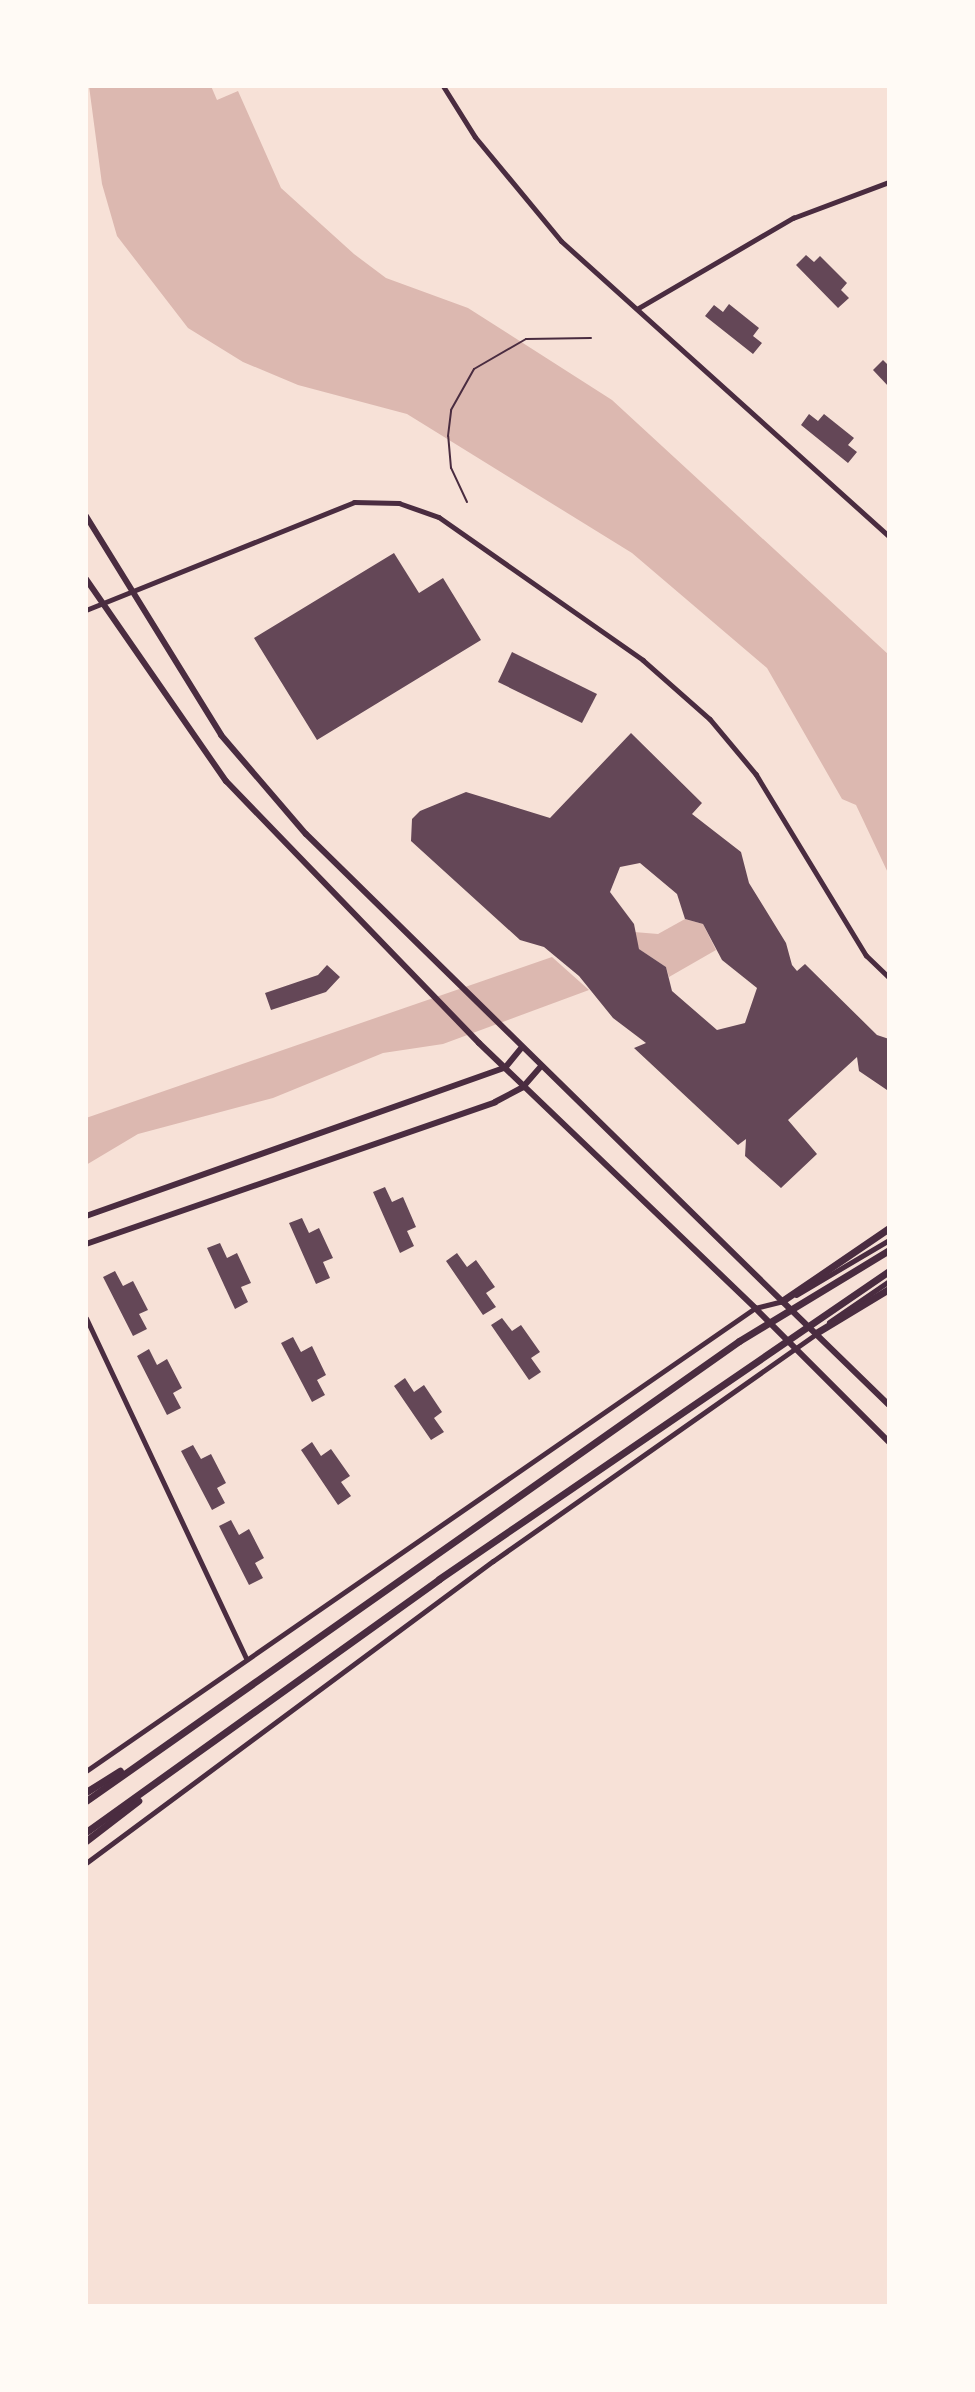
<!DOCTYPE html>
<html>
<head>
<meta charset="utf-8">
<style>
	body { margin:0 }
	#map { position:relative; width:975px; height:2392px; overflow:hidden; background:#f7e1d7; font-family:"PT Sans",sans-serif }
	div>[style] { position:absolute }
	.water>* { inset:0; background:#dcb8b0 }
	.building>* { inset:0; background:#644757 }
	.path>* { height:2px; margin:-1px; padding:0 1px; transform-origin:1px; border-radius:1px; background:#4a2c40 }
	.minor>* { height:4.5px; margin:-2.25px; padding:0 2.25px; transform-origin:2.25px; border-radius:2.25px; background:#4a2c40 }
	.tertiary>* { height:5px; margin:-2.5px; padding:0 2.5px; transform-origin:2.5px; border-radius:2.5px; background:#4a2c40 }
	.secondary>* { height:6px; margin:-3px; padding:0 3px; transform-origin:3px; border-radius:3px; background:#4a2c40 }
	.primary>* { height:6px; margin:-3px; padding:0 3px; transform-origin:3px; border-radius:3px; background:#4a2c40 }
	.trunk>* { height:7px; margin:-3.5px; padding:0 3.5px; transform-origin:3.5px; border-radius:3.5px; background:#4a2c40 }
	span { translate:-50% -50%; white-space:nowrap; text-align:center; line-height:1.15; -webkit-text-stroke:6px #fffaf5; paint-order:stroke }
	.frame { position:absolute; inset:0; border:88px solid #fffaf5; pointer-events:none }
</style>
</head>
<body>
<div id="map">
	<div class="water">
		<i style="clip-path:polygon(89px 86px,211px 86px,217px 100px,238px 91px,281px 188px,354px 254px,386px 278px,468px 308px,612px 400px,889px 655px,889px 875px,856px 805px,842px 799px,767px 668px,632px 553px,407px 414px,298px 385px,243px 362px,188px 328px,117px 236px,102px 184px)"></i>
		<i style="clip-path:polygon(685px 919px,703px 924px,716px 950px,669px 977px,666px 967px,639px 949px,634px 932px,658px 934px)"></i>
		<i style="clip-path:polygon(552px 957px,589px 990px,443px 1044px,383px 1053px,273px 1098px,138px 1134px,86px 1165px,86px 1118px)"></i>
	</div>
	<div class="building">
		<i style="clip-path:polygon(806px 255px,814px 262px,820px 256px,847px 283px,841px 290px,849px 298px,838px 308px,796px 265px)"></i>
		<i style="clip-path:polygon(729px 304px,759px 328px,753px 336px,762px 343px,753px 354px,705px 316px,714px 305px,723px 312px)"></i>
		<i style="clip-path:polygon(883px 360px,889px 366px,889px 387px,873px 370px)"></i>
		<i style="clip-path:polygon(809px 414px,818px 421px,824px 414px,854px 438px,848px 445px,857px 452px,848px 463px,801px 425px)"></i>
		<i style="clip-path:polygon(394px 553px,419px 593px,443px 578px,481px 640px,317px 740px,254px 638px)"></i>
		<i style="clip-path:polygon(512px 652px,597px 694px,582px 723px,498px 682px)"></i>
		<i style="clip-path:polygon(evenodd,631px 733px,702px 803px,692px 814px,741px 852px,749px 883px,786px 943px,792px 965px,797px 971px,805px 964px,877px 1035px,889px 1039px,887px 1090px,859px 1071px,857px 1057px,788px 1120px,817px 1154px,781px 1188px,745px 1156px,746px 1139px,738px 1145px,634px 1048px,646px 1043px,613px 1018px,579px 976px,544px 947px,520px 940px,411px 841px,412px 819px,420px 811px,466px 792px,550px 818px,631px 733px,640px 863px,677px 894px,685px 919px,703px 924px,722px 960px,757px 988px,745px 1023px,717px 1030px,672px 991px,666px 967px,639px 949px,634px 924px,610px 892px,620px 867px,640px 863px)"></i>
		<i style="clip-path:polygon(327px 965px,340px 977px,326px 992px,271px 1010px,265px 993px,318px 975px)"></i>
		<i style="clip-path:polygon(385px 1187px,392px 1202px,403px 1197px,416px 1227px,407px 1231px,414px 1246px,400px 1253px,373px 1192px)"></i>
		<i style="clip-path:polygon(302px 1218px,309px 1233px,319px 1228px,333px 1258px,323px 1262px,330px 1278px,316px 1284px,289px 1223px)"></i>
		<i style="clip-path:polygon(220px 1243px,227px 1258px,237px 1253px,251px 1283px,241px 1287px,248px 1302px,235px 1309px,207px 1248px)"></i>
		<i style="clip-path:polygon(457px 1253px,467px 1267px,476px 1260px,495px 1287px,486px 1293px,496px 1307px,483px 1315px,446px 1261px)"></i>
		<i style="clip-path:polygon(115px 1271px,123px 1286px,133px 1281px,148px 1310px,139px 1314px,147px 1329px,133px 1336px,103px 1277px)"></i>
		<i style="clip-path:polygon(502px 1318px,512px 1331px,521px 1325px,540px 1352px,531px 1358px,541px 1372px,529px 1380px,491px 1325px)"></i>
		<i style="clip-path:polygon(293px 1337px,301px 1352px,312px 1346px,326px 1375px,317px 1380px,325px 1395px,312px 1402px,281px 1343px)"></i>
		<i style="clip-path:polygon(149px 1349px,157px 1365px,167px 1359px,182px 1388px,173px 1393px,181px 1408px,167px 1415px,137px 1356px)"></i>
		<i style="clip-path:polygon(405px 1378px,414px 1392px,424px 1385px,442px 1412px,434px 1418px,444px 1432px,431px 1440px,394px 1386px)"></i>
		<i style="clip-path:polygon(312px 1442px,321px 1456px,331px 1449px,350px 1476px,341px 1482px,351px 1496px,338px 1505px,301px 1450px)"></i>
		<i style="clip-path:polygon(193px 1445px,201px 1459px,211px 1454px,226px 1483px,217px 1488px,225px 1503px,212px 1510px,181px 1451px)"></i>
		<i style="clip-path:polygon(231px 1520px,239px 1535px,249px 1529px,264px 1558px,255px 1563px,263px 1578px,249px 1585px,219px 1526px)"></i>
	</div>
	<div class="path">
		<i style="left:467px;top:502px;width:38px;rotate:-115deg"></i>
		<i style="left:451px;top:468px;width:32px;rotate:-95deg"></i>
		<i style="left:448px;top:436px;width:26px;rotate:-83deg"></i>
		<i style="left:451px;top:410px;width:47px;rotate:-60.7deg"></i>
		<i style="left:474px;top:369px;width:60px;rotate:-30deg"></i>
		<i style="left:526px;top:339px;width:65px;rotate:-0.9deg"></i>
	</div>
	<div class="minor">
		<i style="left:637px;top:309px;width:181px;rotate:-30.3deg"></i>
		<i style="left:793px;top:218px;width:103px;rotate:-20.6deg"></i>
		<i style="left:86px;top:610px;width:289px;rotate:-21.9deg"></i>
		<i style="left:354px;top:502px;width:45px;rotate:1.3deg"></i>
		<i style="left:399px;top:503px;width:42px;rotate:19.3deg"></i>
		<i style="left:439px;top:517px;width:249px;rotate:35deg"></i>
		<i style="left:643px;top:660px;width:89px;rotate:41.4deg"></i>
		<i style="left:710px;top:719px;width:72px;rotate:50.1deg"></i>
		<i style="left:756px;top:774px;width:212px;rotate:58.7deg"></i>
		<i style="left:866px;top:955px;width:32px;rotate:44deg"></i>
	</div>
	<div class="tertiary">
		<i style="left:443px;top:86px;width:60px;rotate:57.9deg"></i>
		<i style="left:475px;top:137px;width:135px;rotate:50.4deg"></i>
		<i style="left:561px;top:241px;width:441px;rotate:42deg"></i>
		<i style="left:796px;top:1295px;width:108px;rotate:-30.6deg"></i>
		<i style="left:86px;top:1318px;width:376px;rotate:64.8deg"></i>
		<i style="left:829px;top:1322px;width:73px;rotate:-34.3deg"></i>
		<i style="left:86px;top:1771px;width:814px;rotate:-34.69deg"></i>
		<i style="left:755px;top:1308px;width:30px;rotate:-14deg"></i>
		<i style="left:86px;top:1863px;width:507px;rotate:-36.58deg"></i>
		<i style="left:493px;top:1561px;width:396px;rotate:-35.1deg"></i>
	</div>
	<div class="secondary">
		<i style="left:86px;top:1216px;width:444px;rotate:-19.5deg"></i>
		<i style="left:505px;top:1068px;width:27px;rotate:-51deg"></i>
		<i style="left:86px;top:1244px;width:433px;rotate:-19.1deg"></i>
		<i style="left:495px;top:1102px;width:32px;rotate:-28deg"></i>
		<i style="left:523px;top:1087px;width:28px;rotate:-49deg"></i>
		<i style="left:782px;top:1301px;width:149px;rotate:44.2deg"></i>
		<i style="left:755px;top:1308px;width:190px;rotate:45deg"></i>
	</div>
	<div class="primary">
		<i style="left:86px;top:516px;width:257px;rotate:58.3deg"></i>
		<i style="left:221px;top:735px;width:130px;rotate:49.4deg"></i>
		<i style="left:306px;top:834px;width:667px;rotate:44.45deg"></i>
		<i style="left:86px;top:579px;width:246px;rotate:55.3deg"></i>
		<i style="left:226px;top:781px;width:364px;rotate:46deg"></i>
		<i style="left:479px;top:1043px;width:383px;rotate:43.8deg"></i>
	</div>
	<div class="trunk">
		<i style="left:782px;top:1301px;width:130px;rotate:-34.3deg"></i>
		<i style="left:816px;top:1333px;width:85px;rotate:-31.1deg"></i>
		<i style="left:86px;top:1792px;width:40px;rotate:-32deg"></i>
		<i style="left:86px;top:1801px;width:799px;rotate:-35.16deg"></i>
		<i style="left:739px;top:1341px;width:175px;rotate:-31.2deg"></i>
		<i style="left:86px;top:1832px;width:434px;rotate:-35.6deg"></i>
		<i style="left:439px;top:1579px;width:545px;rotate:-34.39deg"></i>
		<i style="left:86px;top:1841px;width:66px;rotate:-37.6deg"></i>
	</div>
	<div class="frame"></div>
</div>
</body>
</html>
